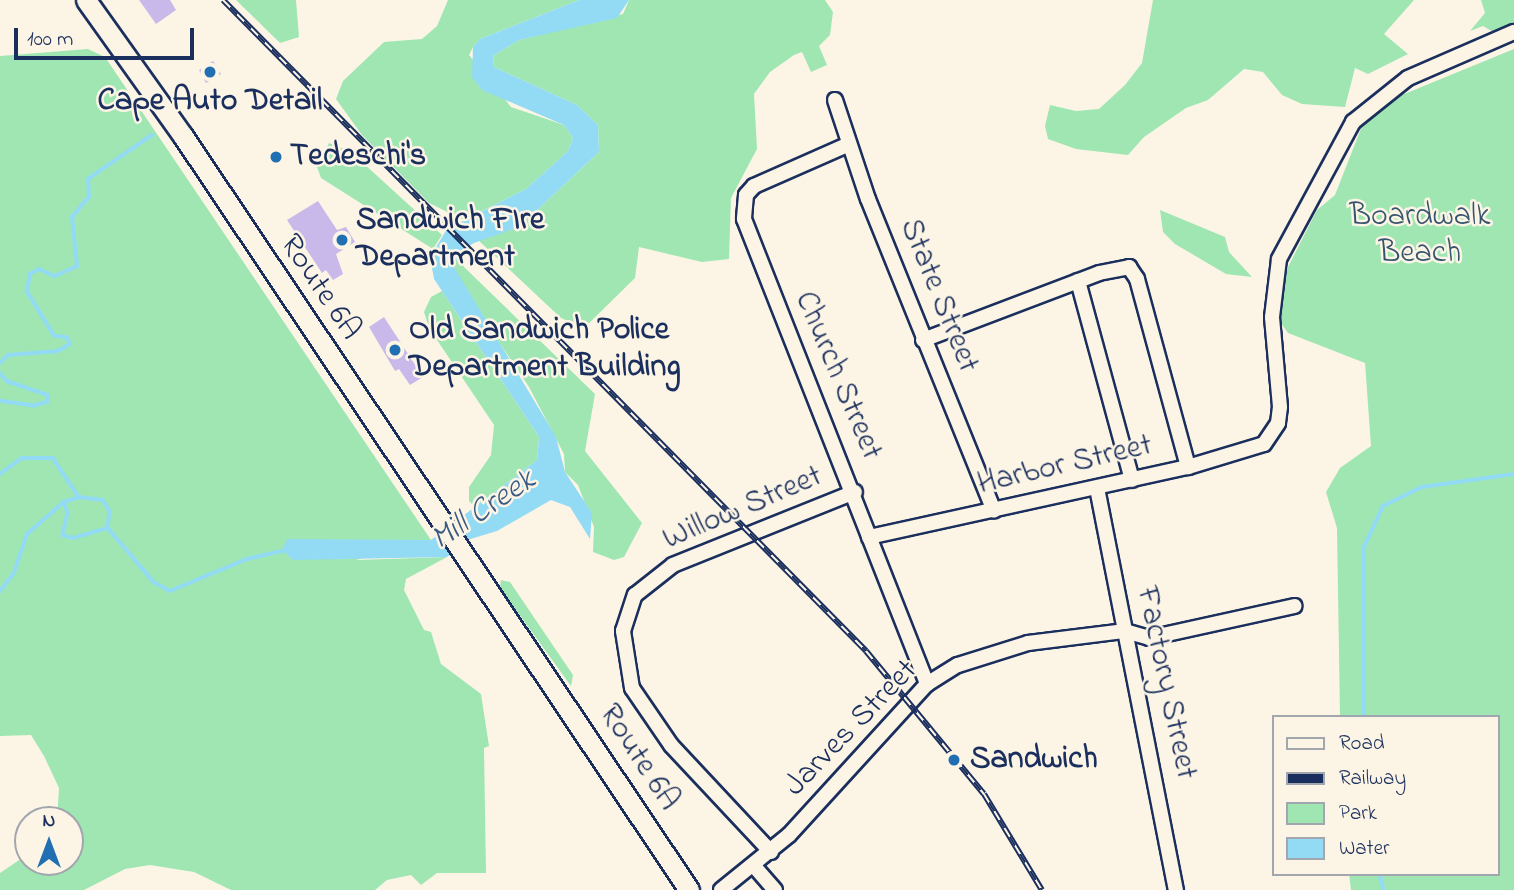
<!DOCTYPE html>
<html>
<head>
<meta charset="utf-8">
<style>
	body { margin:0 }
	#map { position:relative; width:1514px; height:890px; overflow:hidden; background:#fcf5e5; font-family:"Indie Flower",sans-serif }
	div>[style] { position:absolute }
	.green>* { inset:0; background:#9fe6b3 }
	.water>* { inset:0; background:#93dbf4 }
	.stream>* { height:3.5px; margin:-1.75px; padding:0 1.75px; transform-origin:1.75px; border-radius:1.75px; background:#93dbf4 }
	.building>* { inset:0; background:#c8b9ea }
	.roads { filter:drop-shadow(2px 0 #1b2f5e) drop-shadow(-2px 0 #1b2f5e) drop-shadow(0 2px #1b2f5e) drop-shadow(0 -2px #1b2f5e) }
	.minor>* { height:14px; margin:-7px; padding:0 7px; transform-origin:7px; border-radius:7px; background:#fcf5e5 }
	.secondary>* { height:19px; margin:-9.5px; padding:0 9.5px; transform-origin:9.5px; border-radius:9.5px; background:#fcf5e5 }
	.rail>* { height:6px; margin-top:-3px; transform-origin:0; background:repeating-linear-gradient(90deg,#fcf5e5 0 10px,#1b2f5e 0 20px); box-sizing:border-box; border-block:2px solid #1b2f5e }
	.dots>* { width:19px; height:19px; translate:-50% -50%; box-sizing:border-box; border:4px solid #fcf5e5; border-radius:50% }
	span { translate:-50% -50%; white-space:nowrap; text-align:center; line-height:1.15; -webkit-text-stroke:5px #fcf5e5; paint-order:stroke }
	.poi-label { font-size:32px; color:#1b2f5e; font-weight:700 }
	.left { translate:0 -50%; text-align:left }
	.park-label { font-size:32px; color:#35546f }
	.street-label { font-size:32px; color:#1b2f5e }
	.water-label { font-size:33px; color:#395a84; font-style:italic }
	.legend { position:absolute; left:1272px; top:715px; width:228px; height:161px; box-sizing:border-box; background:#fcf5e5; border:2px solid #a2a6af; margin:0; padding:9px 12px; list-style:none; font-size:21px; color:#1b2f5e }
	.legend li { display:flex; align-items:center; gap:14px; height:35px }
	.legend b { width:35px; border:2px solid #a2a6af }
	.north { position:absolute; left:14px; top:806px; width:70px; height:70px; box-sizing:border-box; background:#fcf5e5; border:2px solid #a2a6af; border-radius:50%; rotate:0deg; font-size:19px; font-weight:700; line-height:28px; text-align:center; color:#1b2f5e }
	.north::after { content:''; display:block; margin:auto; width:24px; height:32px; background:#1f6fb2; clip-path:polygon(50% 0,100% 100%,50% 72%,0 100%) }
	.scale { position:absolute; left:14px; top:28px; width:180px; height:32px; box-sizing:border-box; border:4px solid #1b2f5e; border-top:0; padding-left:9px; font-size:21px; line-height:24px; white-space:nowrap; color:#1b2f5e; -webkit-text-stroke:5px #fcf5e5; paint-order:stroke }
</style>
</head>
<body>
<div id="map">
	<div class="green">
		<i style="clip-path:polygon(236px 0,296px 0,299px 37px,280px 43px)"></i>
		<i style="clip-path:polygon(448px 0,579px 0,480px 39px,473px 47px,469px 55px,511px 107px,564px 125px,573px 138px,568px 151px,526px 189px,464px 220px,429px 203px,362px 135px,336px 99px,343px 81px,384px 42px,422px 39px,437px 26px)"></i>
		<i style="clip-path:polygon(629px 0,825px 0,833px 12px,830px 35px,819px 46px,827px 65px,811px 72px,802px 52px,794px 55px,770px 72px,754px 94px,757px 149px,731px 198px,729px 259px,702px 262px,639px 247px,635px 278px,584px 328px,561px 318px,478px 240px,519px 227px,599px 152px,598px 125px,577px 105px,494px 67px,493px 56px,519px 40px,623px 14px)"></i>
		<i style="clip-path:polygon(1153px 0,1414px 0,1384px 34px,1408px 54px,1368px 74px,1355px 68px,1345px 107px,1302px 104px,1282px 95px,1263px 72px,1244px 69px,1208px 100px,1186px 108px,1144px 137px,1128px 155px,1076px 149px,1048px 139px,1045px 126px,1050px 105px,1076px 111px,1099px 109px,1125px 85px,1142px 63px)"></i>
		<i style="clip-path:polygon(1481px 0,1514px 0,1514px 24px,1493px 32px,1483px 26px,1470px 31px,1485px 13px)"></i>
		<i style="clip-path:polygon(88px 49px,105px 57px,431px 540px,356px 560px,447px 557px,406px 579px,404px 590px,424px 630px,431px 632px,441px 664px,481px 694px,489px 746px,484px 748px,486px 873px,437px 873px,421px 885px,411px 875px,387px 880px,375px 890px,231px 890px,194px 872px,150px 865px,125px 869px,84px 890px,0 890px,0 873px,28px 854px,28px 862px,70px 862px,70px 820px,57px 820px,59px 788px,44px 756px,31px 735px,0 736px,0 56px)"></i>
		<i style="clip-path:polygon(1514px 49px,1514px 890px,1351px 890px,1349px 874px,1498px 874px,1498px 717px,1340px 717px,1337px 528px,1326px 492px,1340px 468px,1371px 446px,1365px 363px,1288px 333px,1278px 319px,1280px 302px,1286px 271px,1317px 210px,1335px 195px,1362px 126px,1392px 99px)"></i>
		<i style="clip-path:polygon(329px 143px,351px 152px,442px 235px,433px 249px,321px 178px,317px 167px)"></i>
		<i style="clip-path:polygon(1160px 210px,1225px 237px,1229px 252px,1252px 277px,1226px 274px,1175px 244px,1163px 232px)"></i>
		<i style="clip-path:polygon(459px 252px,464px 267px,595px 394px,585px 451px,642px 523px,624px 557px,614px 560px,593px 552px,594px 527px,578px 485px,565px 472px,564px 454px,529px 387px,464px 290px,454px 267px)"></i>
		<i style="clip-path:polygon(442px 291px,539px 437px,537px 460px,475px 507px,469px 501px,469px 487px,491px 455px,494px 425px,429px 328px,424px 312px,431px 297px)"></i>
		<i style="clip-path:polygon(501px 580px,510px 582px,573px 675px,571px 686px,500px 588px)"></i>
	</div>
	<div class="water">
		<i style="clip-path:polygon(579px 0,629px 0,617px 18px,519px 40px,493px 56px,494px 67px,577px 105px,598px 125px,599px 152px,519px 227px,474px 243px,459px 252px,454px 267px,556px 437px,565px 472px,592px 513px,590px 539px,570px 507px,551px 500px,497px 531px,467px 540px,447px 557px,293px 560px,282px 550px,287px 539px,431px 540px,537px 460px,539px 437px,434px 279px,430px 257px,447px 229px,526px 189px,568px 151px,573px 138px,564px 125px,482px 90px,472px 77px,473px 47px,480px 39px)"></i>
	</div>
	<div class="stream">
		<i style="left:0;top:363px;width:11px;rotate:-45deg"></i>
		<i style="left:8px;top:355px;width:50px;rotate:-4.6deg"></i>
		<i style="left:58px;top:351px;width:14px;rotate:-30deg"></i>
		<i style="left:70px;top:344px;width:7px;rotate:-117deg"></i>
		<i style="left:67px;top:338px;width:13px;rotate:-171deg"></i>
		<i style="left:54px;top:336px;width:52px;rotate:-121.5deg"></i>
		<i style="left:27px;top:292px;width:18px;rotate:-81deg"></i>
		<i style="left:30px;top:274px;width:10px;rotate:-29deg"></i>
		<i style="left:39px;top:269px;width:17px;rotate:24deg"></i>
		<i style="left:55px;top:276px;width:24px;rotate:-24deg"></i>
		<i style="left:77px;top:266px;width:49px;rotate:-95.8deg"></i>
		<i style="left:72px;top:217px;width:26px;rotate:-50deg"></i>
		<i style="left:89px;top:197px;width:18px;rotate:-93deg"></i>
		<i style="left:88px;top:179px;width:78px;rotate:-34.5deg"></i>
		<i style="left:0;top:373px;width:11px;rotate:49deg"></i>
		<i style="left:7px;top:381px;width:43px;rotate:18.9deg"></i>
		<i style="left:48px;top:395px;width:7px;rotate:90deg"></i>
		<i style="left:48px;top:402px;width:15px;rotate:164deg"></i>
		<i style="left:34px;top:406px;width:34px;rotate:-172deg"></i>
		<i style="left:0;top:474px;width:27px;rotate:-36deg"></i>
		<i style="left:22px;top:458px;width:31px"></i>
		<i style="left:53px;top:458px;width:47px;rotate:56.3deg"></i>
		<i style="left:64px;top:502px;width:12px;rotate:70deg"></i>
		<i style="left:68px;top:513px;width:23px;rotate:103deg"></i>
		<i style="left:63px;top:535px;width:10px;rotate:17deg"></i>
		<i style="left:73px;top:538px;width:36px;rotate:-16deg"></i>
		<i style="left:0;top:591px;width:23px;rotate:-52deg"></i>
		<i style="left:14px;top:573px;width:41px;rotate:-71.6deg"></i>
		<i style="left:27px;top:534px;width:49px;rotate:-40.9deg"></i>
		<i style="left:64px;top:502px;width:16px;rotate:-18deg"></i>
		<i style="left:79px;top:497px;width:24px;rotate:7deg"></i>
		<i style="left:103px;top:500px;width:13px;rotate:58deg"></i>
		<i style="left:110px;top:511px;width:17px;rotate:97deg"></i>
		<i style="left:108px;top:528px;width:71px;rotate:49.6deg"></i>
		<i style="left:154px;top:582px;width:18px;rotate:29deg"></i>
		<i style="left:170px;top:591px;width:83px;rotate:-22.6deg"></i>
		<i style="left:247px;top:559px;width:40px;rotate:-13deg"></i>
		<i style="left:1364px;top:717px;width:170px;rotate:-90deg"></i>
		<i style="left:1364px;top:547px;width:45px;rotate:-65.1deg"></i>
		<i style="left:1383px;top:506px;width:43px;rotate:-26deg"></i>
		<i style="left:1422px;top:487px;width:93px;rotate:-8deg"></i>
		<i style="left:1380px;top:874px;width:16px;rotate:76deg"></i>
	</div>
	<div class="building">
		<i style="clip-path:polygon(139px 0,170px 0,176px 10px,156px 24px)"></i>
		<i style="clip-path:polygon(213px 61px,221px 74px,206px 83px,199px 70px)"></i>
		<i style="clip-path:polygon(318px 201px,337px 230px,346px 227px,355px 242px,336px 254px,343px 274px,333px 280px,326px 270px,322px 273px,287px 220px)"></i>
		<i style="clip-path:polygon(384px 317px,423px 377px,410px 385px,399px 369px,395px 371px,369px 327px)"></i>
	</div>
	<div class="roads">
		<div class="minor">
			<i style="left:835px;top:100px;width:104px;rotate:71.6deg"></i>
			<i style="left:868px;top:199px;width:336px;rotate:68deg"></i>
			<i style="left:847px;top:145px;width:102px;rotate:156.2deg"></i>
			<i style="left:754px;top:186px;width:12px;rotate:132deg"></i>
			<i style="left:746px;top:195px;width:24px;rotate:95deg"></i>
			<i style="left:744px;top:219px;width:500px;rotate:68.5deg"></i>
			<i style="left:1078px;top:281px;width:206px;rotate:74.8deg"></i>
			<i style="left:923px;top:340px;width:188px;rotate:-20.8deg"></i>
			<i style="left:1099px;top:273px;width:31px;rotate:-11deg"></i>
			<i style="left:1129px;top:267px;width:14px;rotate:56deg"></i>
			<i style="left:1137px;top:279px;width:195px;rotate:74.8deg"></i>
			<i style="left:1097px;top:488px;width:410px;rotate:78.9deg"></i>
			<i style="left:869px;top:537px;width:327px;rotate:-12.4deg"></i>
			<i style="left:1188px;top:467px;width:79px;rotate:-16.8deg"></i>
			<i style="left:1264px;top:444px;width:25px;rotate:-56deg"></i>
			<i style="left:1278px;top:423px;width:16px;rotate:-83deg"></i>
			<i style="left:1280px;top:407px;width:90px;rotate:-95.1deg"></i>
			<i style="left:1272px;top:317px;width:58px;rotate:-83.1deg"></i>
			<i style="left:1279px;top:259px;width:156px;rotate:-61.6deg"></i>
			<i style="left:1353px;top:122px;width:70px;rotate:-38.7deg"></i>
			<i style="left:1408px;top:78px;width:116px;rotate:-23.5deg"></i>
			<i style="left:771px;top:852px;width:146px;rotate:-133.1deg"></i>
			<i style="left:671px;top:745px;width:69px;rotate:-124.4deg"></i>
			<i style="left:632px;top:688px;width:58px;rotate:-99deg"></i>
			<i style="left:623px;top:631px;width:38px;rotate:-72deg"></i>
			<i style="left:635px;top:595px;width:48px;rotate:-38.3deg"></i>
			<i style="left:673px;top:565px;width:196px;rotate:-21.9deg"></i>
			<i style="left:754px;top:866px;width:32px;rotate:49deg"></i>
			<i style="left:721px;top:890px;width:87px;rotate:-39deg"></i>
			<i style="left:789px;top:835px;width:205px;rotate:-47.6deg"></i>
			<i style="left:927px;top:684px;width:36px;rotate:-32deg"></i>
			<i style="left:958px;top:665px;width:73px;rotate:-17.4deg"></i>
			<i style="left:1028px;top:643px;width:98px;rotate:-7.1deg"></i>
			<i style="left:1125px;top:631px;width:25px;rotate:16deg"></i>
			<i style="left:1149px;top:638px;width:149px;rotate:-12.4deg"></i>
		</div>
		<div class="secondary">
			<i style="left:86px;top:0;width:167px;rotate:54.5deg"></i>
			<i style="left:183px;top:136px;width:908px;rotate:56.13deg"></i>
		</div>
	</div>
	<div class="rail">
		<i style="left:223px;top:0;width:915px;rotate:45.35deg"></i>
		<i style="left:866px;top:651px;width:185px;rotate:50.5deg"></i>
		<i style="left:984px;top:794px;width:112px;rotate:58.9deg"></i>
	</div>
	<div class="dots">
		<i style="left:210px;top:72px;background:#1f6fb2"></i>
		<i style="left:276px;top:157px;background:#1f6fb2"></i>
		<i style="left:342px;top:240px;background:#1f6fb2"></i>
		<i style="left:395px;top:350px;background:#1f6fb2"></i>
		<i style="left:954px;top:760px;background:#1f6fb2"></i>
	</div>
	<div class="poi-label">
		<span style="left:210px;top:102px">Cape Auto Detail</span>
		<span class="left" style="left:290px;top:157px">Tedeschi's</span>
		<span class="left" style="left:356px;top:240px">Sandwich FIre<br>Department</span>
		<span class="left" style="left:409px;top:350px">Old Sandwich Police<br>Department Building</span>
		<span class="left" style="left:970px;top:760px">Sandwich</span>
	</div>
	<div class="park-label">
		<span style="left:1420px;top:236px">Boardwalk<br>Beach</span>
	</div>
	<div class="street-label">
		<span style="left:319px;top:288px;rotate:56deg">Route 6A</span>
		<span style="left:938px;top:296px;rotate:68deg">State Street</span>
		<span style="left:837px;top:376px;rotate:67deg">Church Street</span>
		<span style="left:1065px;top:466px;rotate:-13deg">Harbor Street</span>
		<span style="left:743px;top:509px;rotate:-23deg">Willow Street</span>
		<span style="left:1165px;top:683px;rotate:78deg">Factory Street</span>
		<span style="left:852px;top:729px;rotate:-46deg">Jarves Street</span>
		<span style="left:638px;top:758px;rotate:57deg">Route 6A</span>
	</div>
	<div class="water-label">
		<span style="left:484px;top:511px;rotate:-34deg">Mill Creek</span>
	</div>
	<ul class="legend">
	<li><b style="height:9px;background:#fcf5e5"></b>Road</li>
	<li><b style="height:9px;background:#1b2f5e"></b>Railway</li>
	<li><b style="height:19px;background:#9fe6b3"></b>Park</li>
	<li><b style="height:19px;background:#93dbf4"></b>Water</li>
	</ul>
	<div class="north">N</div>
	<div class="scale">100 m</div>
</div>
</body>
</html>
